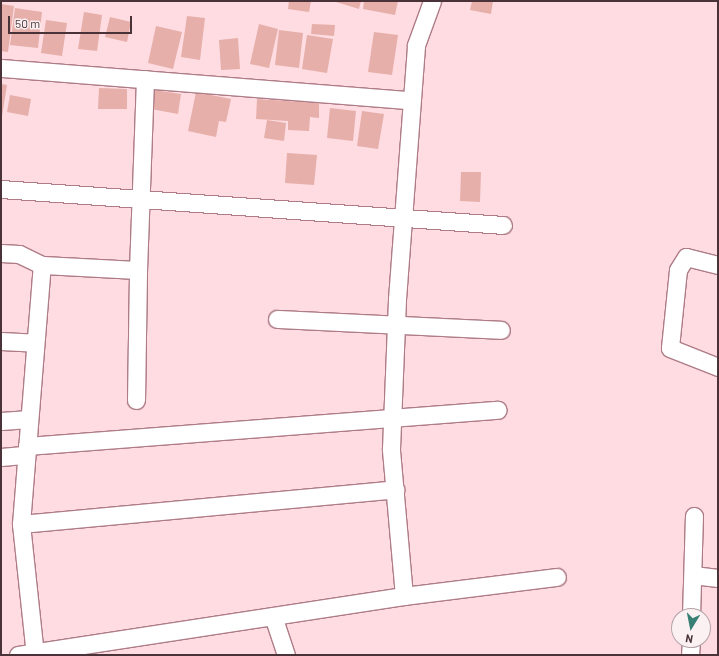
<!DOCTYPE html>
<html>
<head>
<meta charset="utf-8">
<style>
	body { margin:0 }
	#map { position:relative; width:719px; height:656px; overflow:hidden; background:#fedce2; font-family:Barlow,sans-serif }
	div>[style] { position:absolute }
	.building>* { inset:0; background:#e6afaa }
	.roads { filter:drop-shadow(1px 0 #ae7c87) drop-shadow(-1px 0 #ae7c87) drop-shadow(0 1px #ae7c87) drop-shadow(0 -1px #ae7c87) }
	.street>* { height:17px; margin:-8.5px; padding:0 8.5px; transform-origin:8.5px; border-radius:8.5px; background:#fff }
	span { translate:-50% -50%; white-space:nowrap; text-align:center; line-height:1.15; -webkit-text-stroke:3px #fbf0f2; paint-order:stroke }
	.frame { position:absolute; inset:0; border:2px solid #493338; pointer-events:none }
	.north { position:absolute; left:671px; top:608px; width:40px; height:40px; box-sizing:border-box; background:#fbf0f2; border:1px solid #b4a4a8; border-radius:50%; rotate:190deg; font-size:11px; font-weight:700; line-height:16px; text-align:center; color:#493338 }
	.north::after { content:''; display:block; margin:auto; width:14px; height:18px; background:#387f76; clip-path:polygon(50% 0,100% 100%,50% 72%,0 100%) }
	.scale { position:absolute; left:8px; top:16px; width:124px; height:18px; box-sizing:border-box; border:2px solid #493338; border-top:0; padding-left:5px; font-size:12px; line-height:14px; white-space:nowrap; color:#493338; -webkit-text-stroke:3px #fbf0f2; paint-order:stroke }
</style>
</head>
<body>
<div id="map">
	<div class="building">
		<i style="clip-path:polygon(289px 1px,311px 1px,309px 12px,288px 9px)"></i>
		<i style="clip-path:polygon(333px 1px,361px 1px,359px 9px)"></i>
		<i style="clip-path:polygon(364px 1px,398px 1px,395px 15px,363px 9px)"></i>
		<i style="clip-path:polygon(472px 1px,493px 1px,491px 14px,470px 10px)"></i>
		<i style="clip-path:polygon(1px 4px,14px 6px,8px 52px,1px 51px)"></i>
		<i style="clip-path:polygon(15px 8px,42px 12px,38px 48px,10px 45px)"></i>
		<i style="clip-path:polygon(84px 12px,102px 15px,97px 51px,78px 49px)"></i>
		<i style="clip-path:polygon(187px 16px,205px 18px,200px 60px,181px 57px)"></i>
		<i style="clip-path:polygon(110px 17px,131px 22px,127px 42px,105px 37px)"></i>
		<i style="clip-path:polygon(46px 20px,67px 23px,62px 56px,41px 53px)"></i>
		<i style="clip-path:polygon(259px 24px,278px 29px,269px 68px,250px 64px)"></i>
		<i style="clip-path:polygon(312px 24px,335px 25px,334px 36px,311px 34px)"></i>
		<i style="clip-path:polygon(156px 26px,182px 32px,173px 69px,148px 63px)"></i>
		<i style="clip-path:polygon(279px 30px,303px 33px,299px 68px,275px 65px)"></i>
		<i style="clip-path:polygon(374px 32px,398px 35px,392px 75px,368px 72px)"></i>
		<i style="clip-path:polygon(307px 35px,333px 39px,327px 73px,302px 69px)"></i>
		<i style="clip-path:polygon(238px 38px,240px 69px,221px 70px,219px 40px)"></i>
		<i style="clip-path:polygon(1px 84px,7px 85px,2px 116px,1px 116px)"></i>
		<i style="clip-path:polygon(99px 88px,127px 89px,127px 109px,98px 109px)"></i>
		<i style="clip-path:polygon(154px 90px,181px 94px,178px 114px,151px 109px)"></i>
		<i style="clip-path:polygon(196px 92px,231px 99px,226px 122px,219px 121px,216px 137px,188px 131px)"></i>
		<i style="clip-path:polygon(10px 95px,31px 99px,28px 116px,7px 112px)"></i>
		<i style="clip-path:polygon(257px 99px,319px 103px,319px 118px,310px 117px,309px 131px,288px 130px,288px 121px,256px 119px)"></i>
		<i style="clip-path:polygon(330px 108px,356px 111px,353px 141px,327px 138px)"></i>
		<i style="clip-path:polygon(362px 111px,384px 114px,378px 149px,357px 146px)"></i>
		<i style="clip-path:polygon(267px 120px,286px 123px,284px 141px,264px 138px)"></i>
		<i style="clip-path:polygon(287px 153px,317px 155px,314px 185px,285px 183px)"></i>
		<i style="clip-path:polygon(461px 172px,481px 172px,480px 202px,460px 201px)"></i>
	</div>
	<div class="roads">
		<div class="street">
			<i style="left:1px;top:68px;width:411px;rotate:4.5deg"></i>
			<i style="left:1px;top:189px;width:503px;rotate:4.1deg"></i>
			<i style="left:1px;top:253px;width:18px;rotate:3deg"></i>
			<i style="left:19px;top:254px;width:25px;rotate:26deg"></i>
			<i style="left:718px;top:265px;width:33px;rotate:-166deg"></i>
			<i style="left:686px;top:257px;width:15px;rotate:122deg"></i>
			<i style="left:678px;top:270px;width:78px;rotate:95.9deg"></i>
			<i style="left:670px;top:348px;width:52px;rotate:21.6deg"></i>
			<i style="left:277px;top:319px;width:224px;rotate:2.8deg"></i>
			<i style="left:1px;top:341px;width:34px;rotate:3deg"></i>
			<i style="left:136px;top:400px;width:130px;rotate:-89.1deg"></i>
			<i style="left:1px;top:421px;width:28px;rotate:-4deg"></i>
			<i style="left:27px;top:446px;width:472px;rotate:-4.4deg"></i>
			<i style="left:1px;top:457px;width:25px;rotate:-5deg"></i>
			<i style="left:21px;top:524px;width:376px;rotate:-5.3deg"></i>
			<i style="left:693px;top:575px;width:25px;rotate:7deg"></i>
			<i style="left:404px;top:596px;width:148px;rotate:-95.1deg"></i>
			<i style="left:391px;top:449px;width:150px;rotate:-87.7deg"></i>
			<i style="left:397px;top:299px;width:255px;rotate:-85.7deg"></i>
			<i style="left:416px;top:45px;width:47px;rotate:-70deg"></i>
			<i style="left:273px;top:616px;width:41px;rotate:71.6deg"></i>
			<i style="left:691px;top:616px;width:100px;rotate:-88.3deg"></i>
			<i style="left:18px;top:655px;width:390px;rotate:-8.7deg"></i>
			<i style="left:404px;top:596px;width:154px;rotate:-7.1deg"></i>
			<i style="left:35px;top:655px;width:132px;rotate:-96.1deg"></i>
			<i style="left:21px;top:524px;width:260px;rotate:-85.4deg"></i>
			<i style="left:42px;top:265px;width:96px;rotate:3deg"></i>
			<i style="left:138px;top:270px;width:191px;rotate:-87.9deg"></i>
			<i style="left:690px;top:655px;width:15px;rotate:-86deg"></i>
		</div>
	</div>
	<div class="frame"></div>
	<div class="north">N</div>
	<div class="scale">50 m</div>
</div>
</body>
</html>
